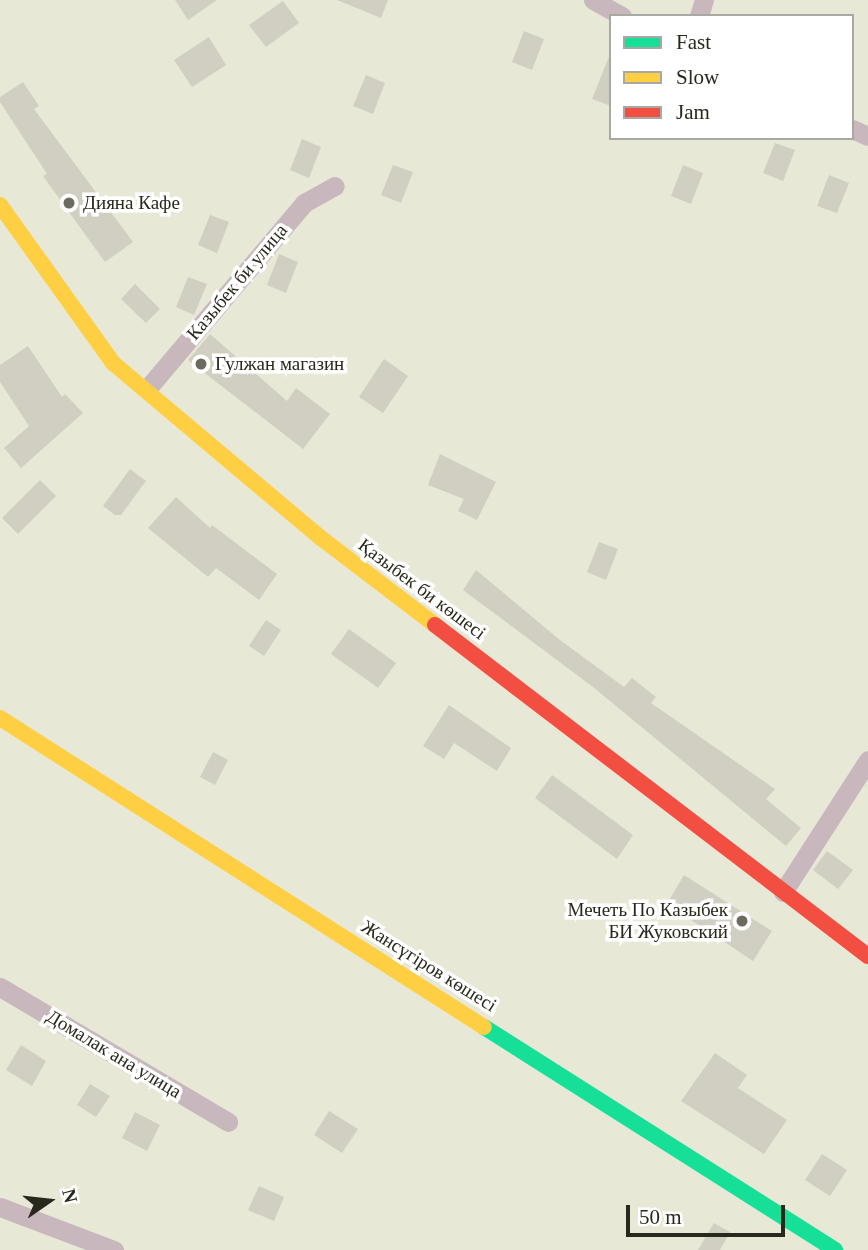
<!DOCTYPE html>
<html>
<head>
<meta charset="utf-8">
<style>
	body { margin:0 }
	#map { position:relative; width:868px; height:1250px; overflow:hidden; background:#e8e8d7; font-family:"Times New Roman",serif }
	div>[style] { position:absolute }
	.building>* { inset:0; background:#d0cfc2 }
	.street>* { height:19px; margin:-9.5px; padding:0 9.5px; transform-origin:9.5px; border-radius:9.5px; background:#c8b8be }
	.fast>* { height:16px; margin:-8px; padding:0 8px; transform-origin:8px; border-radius:8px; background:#16e098 }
	.slow>* { height:16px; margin:-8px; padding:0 8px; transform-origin:8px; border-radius:8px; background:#ffcf43 }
	.jam>* { height:16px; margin:-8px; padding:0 8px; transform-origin:8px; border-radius:8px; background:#f24e42 }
	.dots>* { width:19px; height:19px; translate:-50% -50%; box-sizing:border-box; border:4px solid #fff; border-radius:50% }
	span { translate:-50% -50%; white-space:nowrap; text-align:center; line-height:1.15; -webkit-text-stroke:7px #fff; paint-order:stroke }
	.poi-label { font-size:19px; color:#29281c }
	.left { translate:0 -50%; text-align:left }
	.right { translate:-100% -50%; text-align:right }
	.street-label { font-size:19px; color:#29281c }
	.legend { position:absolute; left:609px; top:14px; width:245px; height:126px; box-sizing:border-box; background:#fff; border:2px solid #a9a9a4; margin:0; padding:9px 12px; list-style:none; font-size:21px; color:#29281c }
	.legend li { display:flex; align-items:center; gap:14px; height:35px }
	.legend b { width:35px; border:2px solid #a9a9a4 }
	.north { position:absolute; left:14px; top:1166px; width:70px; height:70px; -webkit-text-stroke:5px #fff; paint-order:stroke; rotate:76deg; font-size:19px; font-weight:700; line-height:28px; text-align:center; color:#29281c }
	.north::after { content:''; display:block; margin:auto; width:24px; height:32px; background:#29281c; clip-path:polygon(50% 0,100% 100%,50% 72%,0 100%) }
	.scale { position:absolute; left:626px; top:1205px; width:159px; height:32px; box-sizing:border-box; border:4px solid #29281c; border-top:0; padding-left:9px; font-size:21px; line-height:24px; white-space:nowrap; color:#29281c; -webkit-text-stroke:5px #fff; paint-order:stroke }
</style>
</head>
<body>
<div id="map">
	<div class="building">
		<i style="clip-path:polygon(175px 0,217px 0,188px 20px)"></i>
		<i style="clip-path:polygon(337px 0,388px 0,381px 18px)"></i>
		<i style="clip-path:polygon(283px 1px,299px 23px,266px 47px,249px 25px)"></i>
		<i style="clip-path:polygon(524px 31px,544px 39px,532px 70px,512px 62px)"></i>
		<i style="clip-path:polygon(209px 37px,226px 65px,192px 87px,174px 60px)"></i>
		<i style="clip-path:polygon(610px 54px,611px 54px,611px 106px,592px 99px)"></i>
		<i style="clip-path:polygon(366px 75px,385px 83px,373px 114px,353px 106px)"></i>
		<i style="clip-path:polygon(23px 82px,39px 106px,34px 109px,133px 242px,105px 262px,43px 176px,47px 174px,0 102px,0 97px)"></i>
		<i style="clip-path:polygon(302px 139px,321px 147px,309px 178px,290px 170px)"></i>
		<i style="clip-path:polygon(775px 143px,795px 150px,783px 181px,763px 173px)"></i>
		<i style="clip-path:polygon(393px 165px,413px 172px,401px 203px,381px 195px)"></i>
		<i style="clip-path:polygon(683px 165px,703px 173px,691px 204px,671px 196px)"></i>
		<i style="clip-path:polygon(829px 175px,849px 183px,837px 213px,817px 206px)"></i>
		<i style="clip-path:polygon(210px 215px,229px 222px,217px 253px,198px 245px)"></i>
		<i style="clip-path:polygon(279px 254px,298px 262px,286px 293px,267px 285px)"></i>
		<i style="clip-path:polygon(188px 277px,207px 284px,194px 315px,176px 307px)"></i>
		<i style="clip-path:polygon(135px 284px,160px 309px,146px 323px,121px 299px)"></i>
		<i style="clip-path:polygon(210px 334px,287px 401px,296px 388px,330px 414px,303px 449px,188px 360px)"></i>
		<i style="clip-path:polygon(28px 346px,62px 397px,65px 394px,83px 413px,21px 468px,4px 448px,29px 426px,0 382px,0 365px)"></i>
		<i style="clip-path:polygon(384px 359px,408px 376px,383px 413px,359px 397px)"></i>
		<i style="clip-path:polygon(440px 454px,496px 482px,477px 520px,458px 511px,464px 499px,428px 485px)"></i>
		<i style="clip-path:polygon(130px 469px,146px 481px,121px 515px,115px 515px,103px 506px)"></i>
		<i style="clip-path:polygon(40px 480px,56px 496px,18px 534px,2px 518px)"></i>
		<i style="clip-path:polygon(176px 497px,210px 528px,212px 525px,277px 574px,259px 600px,216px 568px,208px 577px,148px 528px)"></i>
		<i style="clip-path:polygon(599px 542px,618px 549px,606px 580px,587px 572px)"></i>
		<i style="clip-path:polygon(476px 570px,560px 640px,624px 687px,632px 678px,656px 697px,651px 703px,775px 789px,766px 799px,801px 828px,786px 846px,593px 687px,463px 590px)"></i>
		<i style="clip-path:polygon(266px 620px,281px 630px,264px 656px,249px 646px)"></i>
		<i style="clip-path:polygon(349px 629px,396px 663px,378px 688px,331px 654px)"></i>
		<i style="clip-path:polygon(449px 705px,511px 748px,497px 771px,454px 743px,444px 759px,423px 746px)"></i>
		<i style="clip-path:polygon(213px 752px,228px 760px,215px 785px,200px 777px)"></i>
		<i style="clip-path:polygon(552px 775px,633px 835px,617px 859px,535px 798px)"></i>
		<i style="clip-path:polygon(827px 851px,853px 870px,838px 889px,813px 870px)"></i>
		<i style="clip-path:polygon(684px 875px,772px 931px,753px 961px,667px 904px)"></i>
		<i style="clip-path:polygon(21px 1045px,46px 1061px,32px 1086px,6px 1070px)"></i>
		<i style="clip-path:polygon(715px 1053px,747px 1075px,738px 1088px,787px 1120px,764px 1154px,681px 1101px)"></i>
		<i style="clip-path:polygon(90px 1084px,110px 1096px,96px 1117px,77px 1105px)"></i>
		<i style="clip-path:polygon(329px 1111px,358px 1129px,342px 1153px,314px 1135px)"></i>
		<i style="clip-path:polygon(135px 1112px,160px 1125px,147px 1151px,122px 1138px)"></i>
		<i style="clip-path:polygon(822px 1154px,847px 1170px,830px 1196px,805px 1180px)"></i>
		<i style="clip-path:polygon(259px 1186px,284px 1197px,274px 1221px,248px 1210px)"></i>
		<i style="clip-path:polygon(714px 1223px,730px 1232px,720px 1250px,698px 1250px)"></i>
	</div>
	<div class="street">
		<i style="left:593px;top:0;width:33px;rotate:29deg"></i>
		<i style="left:699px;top:16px;width:17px;rotate:-73deg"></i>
		<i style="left:852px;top:129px;width:17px;rotate:24deg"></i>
		<i style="left:147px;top:389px;width:243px;rotate:-49.8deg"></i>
		<i style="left:304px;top:203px;width:35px;rotate:-29deg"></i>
		<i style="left:783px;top:892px;width:157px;rotate:-57.2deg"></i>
		<i style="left:0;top:987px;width:265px;rotate:30.6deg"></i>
		<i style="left:0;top:1207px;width:122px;rotate:20.7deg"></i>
	</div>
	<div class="fast">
		<i style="left:484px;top:1027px;width:416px;rotate:32.4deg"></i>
	</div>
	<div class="slow">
		<i style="left:0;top:205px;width:194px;rotate:54.4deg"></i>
		<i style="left:113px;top:363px;width:272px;rotate:40.1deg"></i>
		<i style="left:321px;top:538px;width:143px;rotate:37.3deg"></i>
		<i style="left:0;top:718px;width:574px;rotate:32.56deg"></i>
	</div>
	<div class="jam">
		<i style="left:435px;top:625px;width:545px;rotate:37.4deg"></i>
	</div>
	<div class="dots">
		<i style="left:69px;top:203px;background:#6c6b5d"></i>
		<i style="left:201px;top:364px;background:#6c6b5d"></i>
		<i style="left:742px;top:921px;background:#6c6b5d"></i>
	</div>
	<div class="poi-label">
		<span class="left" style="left:83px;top:203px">Дияна Кафе</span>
		<span class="left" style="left:215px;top:364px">Гулжан магазин</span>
		<span class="right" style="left:728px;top:921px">Мечеть По Казыбек<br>БИ Жуковский</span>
	</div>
	<div class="street-label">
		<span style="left:237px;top:282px;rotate:-50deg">Казыбек би улица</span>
		<span style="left:422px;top:589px;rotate:37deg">Қазыбек би көшесі</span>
		<span style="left:429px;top:966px;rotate:32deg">Жансүгіров көшесі</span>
		<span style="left:114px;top:1054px;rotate:31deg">Домалак ана улица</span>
	</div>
	<ul class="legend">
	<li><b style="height:9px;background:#16e098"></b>Fast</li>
	<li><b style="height:9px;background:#ffcf43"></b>Slow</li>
	<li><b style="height:9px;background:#f24e42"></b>Jam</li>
	</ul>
	<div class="north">N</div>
	<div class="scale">50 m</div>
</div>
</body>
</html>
